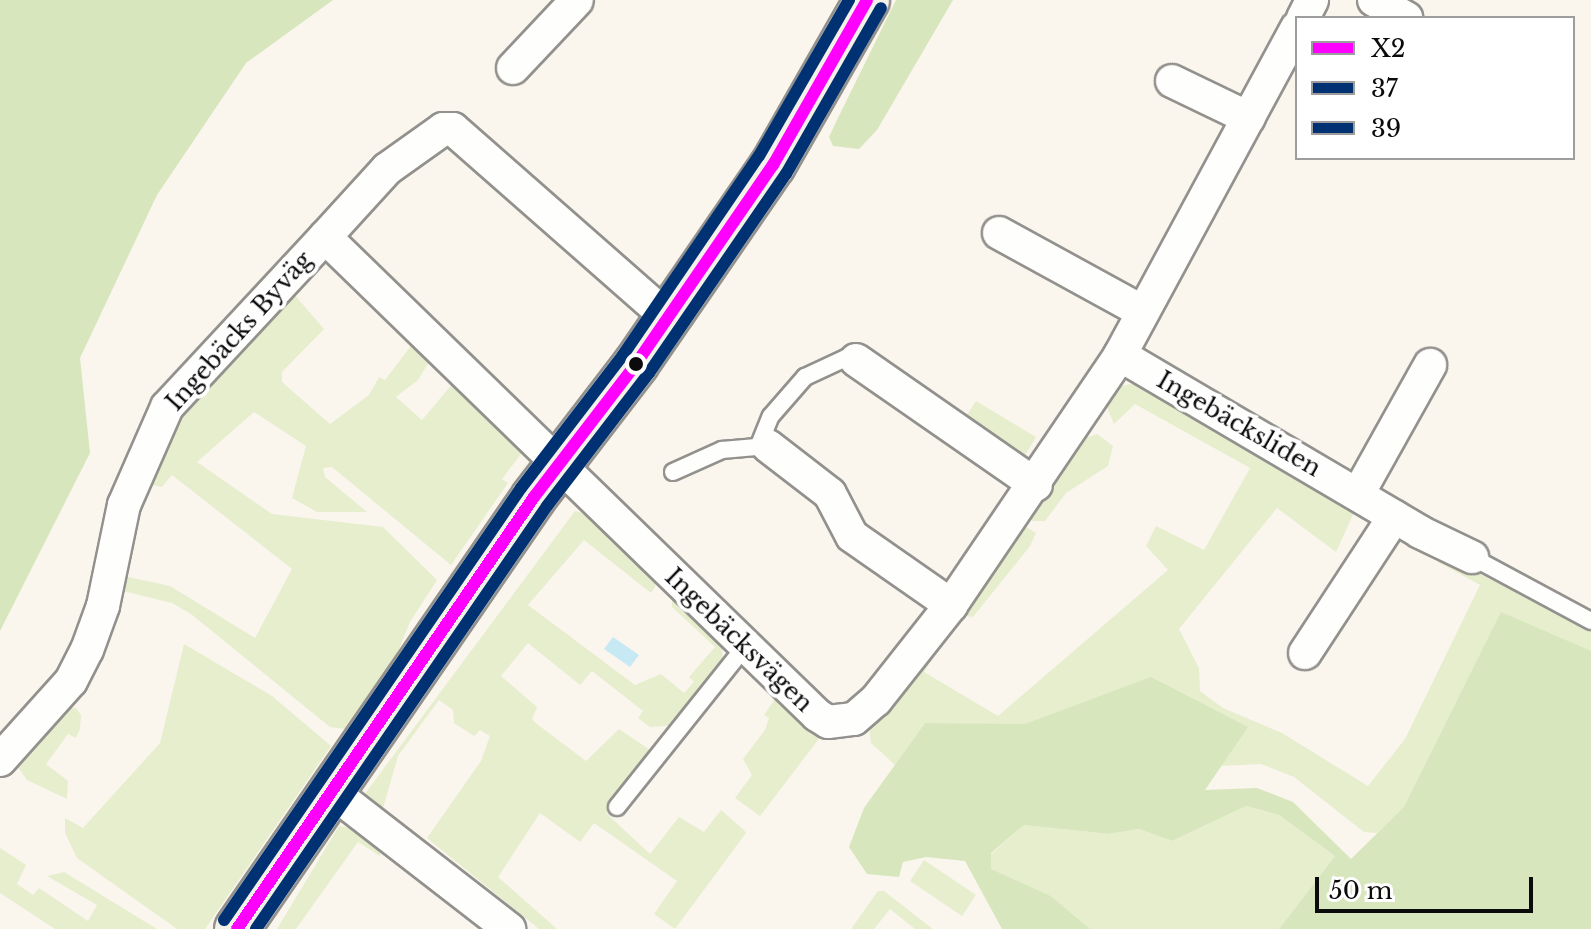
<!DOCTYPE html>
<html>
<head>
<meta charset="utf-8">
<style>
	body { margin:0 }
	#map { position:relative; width:1591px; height:929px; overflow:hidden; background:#faf6ee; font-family:"Libre Baskerville",serif }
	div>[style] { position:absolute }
	.green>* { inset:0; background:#e6eece }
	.forest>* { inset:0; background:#d7e6bc }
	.water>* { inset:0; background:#c6e9f3 }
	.roads { filter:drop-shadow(2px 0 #93918d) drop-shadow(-2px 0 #93918d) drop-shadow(0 2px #93918d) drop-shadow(0 -2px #93918d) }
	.service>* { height:16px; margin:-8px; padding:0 8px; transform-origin:8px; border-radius:8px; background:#fefefc }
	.minor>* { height:32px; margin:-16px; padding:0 16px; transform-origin:16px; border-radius:16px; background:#fefefc }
	.secondary>* { height:44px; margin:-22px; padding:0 22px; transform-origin:22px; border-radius:22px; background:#f4f1e8 }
	.bus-1>* { height:12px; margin:-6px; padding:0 6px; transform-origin:6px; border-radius:6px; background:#f0f }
	.bus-2>* { height:12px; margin:-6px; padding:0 6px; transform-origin:6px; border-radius:6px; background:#003273 }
	.bus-3>* { height:12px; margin:-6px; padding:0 6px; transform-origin:6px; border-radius:6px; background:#003273 }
	.dots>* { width:22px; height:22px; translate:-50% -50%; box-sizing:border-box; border:4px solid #fff; border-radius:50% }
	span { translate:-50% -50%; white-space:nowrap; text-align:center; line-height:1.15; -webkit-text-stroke:8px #fff; paint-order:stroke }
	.street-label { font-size:24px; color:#0b0b0b }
	.legend { position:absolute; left:1295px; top:16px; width:280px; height:144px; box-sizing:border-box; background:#fff; border:2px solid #9d9d9d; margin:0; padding:10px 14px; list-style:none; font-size:24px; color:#0b0b0b }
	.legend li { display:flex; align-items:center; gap:16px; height:40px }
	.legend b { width:40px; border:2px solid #9d9d9d }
	.scale { position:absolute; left:1315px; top:877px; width:218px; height:36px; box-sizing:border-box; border:4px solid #0b0b0b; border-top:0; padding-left:10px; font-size:24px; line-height:28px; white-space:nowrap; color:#0b0b0b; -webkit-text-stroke:6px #fff; paint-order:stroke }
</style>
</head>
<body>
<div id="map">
	<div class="green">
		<i style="clip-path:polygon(293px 293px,324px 329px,282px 372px,282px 382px,330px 424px,369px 395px,379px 377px,385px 380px,413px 343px,429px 362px,418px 380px,396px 397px,422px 420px,454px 382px,524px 450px,502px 479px,508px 483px,451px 565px,332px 467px,323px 468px,325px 477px,367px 512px,317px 512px,292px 498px,306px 446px,254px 412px,197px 462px,272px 514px,383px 527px,437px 580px,410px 622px,394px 661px,345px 729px,330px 727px,191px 614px,172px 603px,115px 589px,119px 575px,170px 586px,255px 638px,292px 569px,172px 475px,162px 487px,147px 484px,156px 442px)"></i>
		<i style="clip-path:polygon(1140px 382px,1357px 506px,1336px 552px,1277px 508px,1179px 629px,1199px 668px,1200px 691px,1223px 708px,1282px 733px,1368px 786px,1405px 739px,1480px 585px,1438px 562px,1442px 556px,1591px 628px,1591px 651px,1576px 648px,1377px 833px,1364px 832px,1294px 777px,1261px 764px,1220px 766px,1247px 727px,1151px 678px,1025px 725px,925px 723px,895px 765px,871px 743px,869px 726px,953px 628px,924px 672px,998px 716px,1168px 570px,1146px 546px,1156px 526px,1204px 550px,1250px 468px,1135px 404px,1114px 424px,1105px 403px,1117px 387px)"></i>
		<i style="clip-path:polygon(976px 401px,1036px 437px,1021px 462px,962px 422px)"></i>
		<i style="clip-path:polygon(1097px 434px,1113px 446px,1108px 466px,1066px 493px,1045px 521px,1033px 521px,1030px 517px,1082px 439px)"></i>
		<i style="clip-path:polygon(575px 511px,590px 515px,656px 582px,655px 587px,651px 593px,584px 540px,528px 605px,635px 685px,661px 674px,684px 693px,694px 682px,689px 677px,715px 647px,672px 607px,672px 597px,722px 647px,723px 663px,677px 725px,650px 727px,638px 718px,643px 711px,592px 671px,580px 685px,528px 643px,501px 676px,537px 707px,532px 719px,537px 724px,586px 761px,619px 729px,653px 752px,606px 813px,650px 854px,679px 817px,704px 832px,721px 810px,743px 829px,746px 833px,675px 929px,654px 914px,677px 881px,594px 823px,580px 842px,540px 813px,498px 877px,557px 929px,539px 929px,427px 838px,481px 761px,490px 736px,480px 730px,474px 736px,454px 723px,453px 710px,439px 700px,398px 756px,383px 808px,361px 799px)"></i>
		<i style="clip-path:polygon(1025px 526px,1036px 533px,1030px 546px,973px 617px,960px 615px)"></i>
		<i style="clip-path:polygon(184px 644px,272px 696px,331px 746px,205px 929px,177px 929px,77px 858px,65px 833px,65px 818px,83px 828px,160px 743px)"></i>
		<i style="clip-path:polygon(775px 699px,821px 736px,760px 816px,735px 798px,752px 775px,743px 759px,765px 730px,769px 718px,764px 715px)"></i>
		<i style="clip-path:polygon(67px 708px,76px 708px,81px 715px,80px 729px,76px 738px,68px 734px,46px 764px,68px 781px,67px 799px,27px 780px,12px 759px)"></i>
		<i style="clip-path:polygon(1246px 806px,1279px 815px,1335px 856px,1279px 929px,1090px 929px,1051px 896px,990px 869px,991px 854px,1024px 825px,1109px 834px,1139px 829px,1172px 841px)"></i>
		<i style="clip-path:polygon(339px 826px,355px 829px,381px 848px,380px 856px,358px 842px,296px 929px,277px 929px)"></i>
		<i style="clip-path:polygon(0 848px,26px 865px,17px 884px,33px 895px,39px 888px,88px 921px,97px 905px,47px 876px,64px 872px,157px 929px,55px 929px,0 893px)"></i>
		<i style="clip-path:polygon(924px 860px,976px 895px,962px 916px,910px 881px)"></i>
		<i style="clip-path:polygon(878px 891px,884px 891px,933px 929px,915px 929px,890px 909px,874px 929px,851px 929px)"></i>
	</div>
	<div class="forest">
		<i style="clip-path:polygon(0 0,333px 0,246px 63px,157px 195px,80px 358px,90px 453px,0 631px)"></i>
		<i style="clip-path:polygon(896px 0,953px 0,877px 130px,859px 149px,833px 146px,829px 137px,836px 122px)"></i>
		<i style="clip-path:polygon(1501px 612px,1591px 651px,1591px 929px,1279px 929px,1335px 856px,1279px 815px,1246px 806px,1172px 841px,1139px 829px,1109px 834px,1024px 825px,991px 853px,991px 869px,1051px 896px,1090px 929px,1002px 929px,965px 861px,926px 857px,903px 862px,899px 877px,867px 874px,849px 847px,864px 808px,925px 723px,1025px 724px,1151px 677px,1248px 727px,1205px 790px,1257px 788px,1293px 802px,1351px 859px,1404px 807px)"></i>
	</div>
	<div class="water">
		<i style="clip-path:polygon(613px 637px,639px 655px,630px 667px,604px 649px)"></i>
	</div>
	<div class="roads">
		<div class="service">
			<i style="left:759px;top:445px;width:31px;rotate:-68deg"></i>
			<i style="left:771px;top:416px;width:52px;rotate:-48.9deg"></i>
			<i style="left:805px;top:377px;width:45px;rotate:-24.9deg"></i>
			<i style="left:846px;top:358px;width:10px;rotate:11deg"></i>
			<i style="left:673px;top:472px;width:54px;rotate:-24.2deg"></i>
			<i style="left:722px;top:450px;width:46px;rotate:-5deg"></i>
			<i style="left:1472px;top:557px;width:135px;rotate:28.3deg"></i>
			<i style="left:617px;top:807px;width:203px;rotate:-51.4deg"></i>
		</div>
		<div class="minor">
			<i style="left:1374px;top:0;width:37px;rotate:29deg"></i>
			<i style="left:1303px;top:18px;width:20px;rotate:-63deg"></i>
			<i style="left:513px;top:68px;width:93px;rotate:-46.7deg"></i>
			<i style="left:1172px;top:81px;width:85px;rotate:25.7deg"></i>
			<i style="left:999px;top:233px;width:164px;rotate:28.7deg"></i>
			<i style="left:325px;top:237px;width:92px;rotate:-47.6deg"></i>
			<i style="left:387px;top:169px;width:69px;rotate:-35.5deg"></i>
			<i style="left:443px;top:129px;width:10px"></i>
			<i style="left:453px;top:129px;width:286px;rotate:41.3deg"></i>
			<i style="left:1120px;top:355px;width:348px;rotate:30.5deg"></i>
			<i style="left:1420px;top:532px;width:58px;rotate:25.7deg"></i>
			<i style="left:856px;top:360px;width:219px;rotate:34.8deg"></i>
			<i style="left:768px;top:446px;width:78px;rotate:37.7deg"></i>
			<i style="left:830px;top:494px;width:47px;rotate:62.4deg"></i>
			<i style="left:852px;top:536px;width:121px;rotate:34.9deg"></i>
			<i style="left:1358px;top:494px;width:148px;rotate:-60.8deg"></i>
			<i style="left:1305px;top:653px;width:163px;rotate:-56.8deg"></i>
			<i style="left:0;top:760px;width:106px;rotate:-48.1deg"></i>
			<i style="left:71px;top:681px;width:35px;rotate:-63deg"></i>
			<i style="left:87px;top:650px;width:47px;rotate:-70deg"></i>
			<i style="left:103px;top:606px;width:103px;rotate:-78.3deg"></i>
			<i style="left:124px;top:505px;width:107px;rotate:-66.3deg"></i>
			<i style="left:167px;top:407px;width:232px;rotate:-47.1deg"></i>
			<i style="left:325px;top:237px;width:686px;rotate:44.17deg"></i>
			<i style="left:817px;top:715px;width:13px;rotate:32deg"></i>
			<i style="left:828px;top:722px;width:26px;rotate:-7deg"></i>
			<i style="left:854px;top:719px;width:29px;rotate:-41deg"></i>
			<i style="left:876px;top:700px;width:121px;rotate:-51.7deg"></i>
			<i style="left:951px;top:605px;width:302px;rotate:-55.9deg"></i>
			<i style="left:1120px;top:355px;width:372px;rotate:-61.6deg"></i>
			<i style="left:330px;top:790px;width:227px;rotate:37.8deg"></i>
		</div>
		<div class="secondary">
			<i style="left:237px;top:929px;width:524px;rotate:-55.49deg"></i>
			<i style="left:534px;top:497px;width:168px;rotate:-52.5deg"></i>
			<i style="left:636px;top:364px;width:242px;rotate:-55.5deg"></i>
			<i style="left:773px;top:165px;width:190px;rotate:-60.3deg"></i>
		</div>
	</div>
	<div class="bus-1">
		<i style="left:237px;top:929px;width:524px;rotate:-55.49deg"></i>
		<i style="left:534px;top:497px;width:168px;rotate:-52.5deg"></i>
		<i style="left:636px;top:364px;width:242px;rotate:-55.5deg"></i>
		<i style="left:773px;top:165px;width:190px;rotate:-60.3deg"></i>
	</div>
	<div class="bus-2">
		<i style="left:256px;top:929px;width:513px;rotate:-55.47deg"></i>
		<i style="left:547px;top:506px;width:168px;rotate:-52.5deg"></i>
		<i style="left:649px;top:373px;width:242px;rotate:-55.5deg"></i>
		<i style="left:786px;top:174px;width:191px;rotate:-60.2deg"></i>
	</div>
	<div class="bus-3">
		<i style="left:224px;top:920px;width:524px;rotate:-55.49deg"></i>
		<i style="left:521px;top:488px;width:168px;rotate:-52.5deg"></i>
		<i style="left:623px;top:355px;width:241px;rotate:-55.7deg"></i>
		<i style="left:759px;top:156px;width:180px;rotate:-60deg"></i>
	</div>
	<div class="dots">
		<i style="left:636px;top:364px;background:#0b0b0b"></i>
	</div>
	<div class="street-label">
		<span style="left:239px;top:331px;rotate:-48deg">Ingebäcks Byväg</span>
		<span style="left:1239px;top:424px;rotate:30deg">Ingebäcksliden</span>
		<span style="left:739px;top:640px;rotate:44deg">Ingebäcksvägen</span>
	</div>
	<ul class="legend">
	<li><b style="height:10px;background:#f0f"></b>X2</li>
	<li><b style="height:10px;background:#003273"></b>37</li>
	<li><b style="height:10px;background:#003273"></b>39</li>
	</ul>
	<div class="scale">50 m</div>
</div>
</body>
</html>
